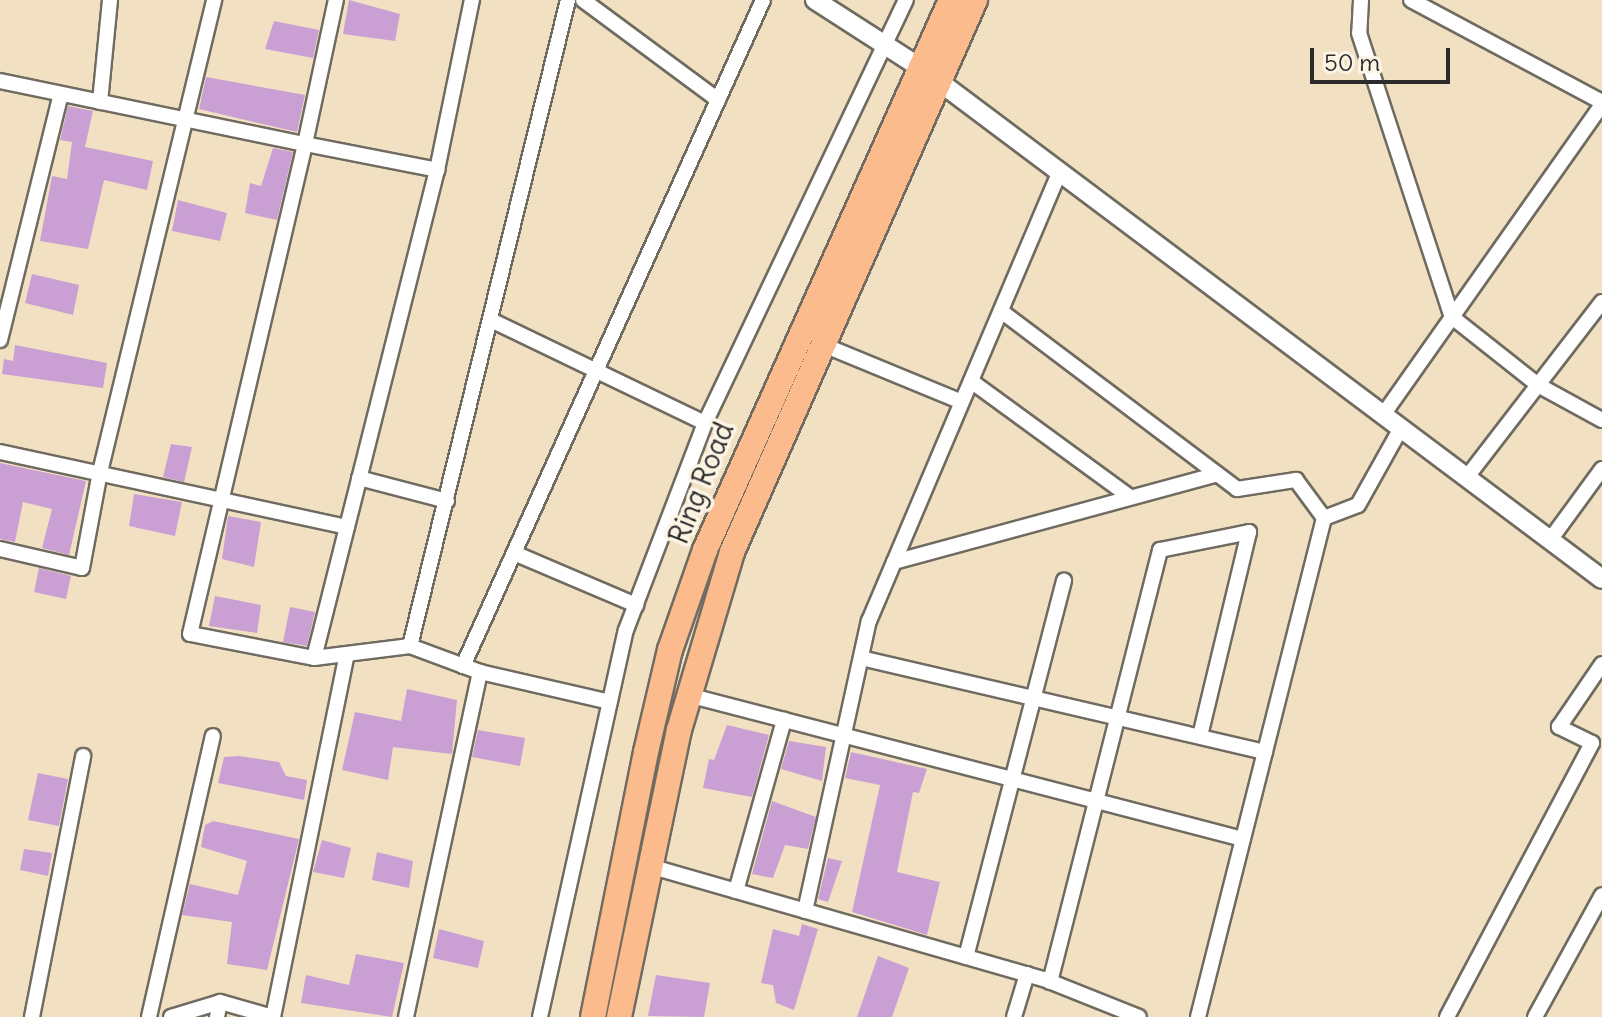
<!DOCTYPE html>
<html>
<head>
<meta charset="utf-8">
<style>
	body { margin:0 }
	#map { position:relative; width:1602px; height:1017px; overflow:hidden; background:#f1e1c2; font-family:Delius,sans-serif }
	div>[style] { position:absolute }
	.building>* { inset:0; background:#caa0d4 }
	.roads { filter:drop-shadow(2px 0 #706b60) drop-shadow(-2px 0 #706b60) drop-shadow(0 2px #706b60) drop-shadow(0 -2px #706b60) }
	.minor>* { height:14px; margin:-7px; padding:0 7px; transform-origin:7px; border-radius:7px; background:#fff }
	.tertiary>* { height:18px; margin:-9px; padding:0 9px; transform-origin:9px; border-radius:9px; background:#fff }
	.trunk>* { height:24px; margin:-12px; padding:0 12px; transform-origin:12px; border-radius:12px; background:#fbbb8d }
	span { translate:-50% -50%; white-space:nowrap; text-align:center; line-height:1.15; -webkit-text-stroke:7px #fcf5e5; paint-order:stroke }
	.street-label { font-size:28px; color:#2b2b2b }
	.scale { position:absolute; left:1310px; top:48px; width:140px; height:36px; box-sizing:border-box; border:4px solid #2b2b2b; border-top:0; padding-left:10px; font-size:24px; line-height:28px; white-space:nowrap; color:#2b2b2b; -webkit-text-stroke:6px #fcf5e5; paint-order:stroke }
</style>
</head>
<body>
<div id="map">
	<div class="building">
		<i style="clip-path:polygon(349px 0,400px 14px,395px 41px,343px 34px)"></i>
		<i style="clip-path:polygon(274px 21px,319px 30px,313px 58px,265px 49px)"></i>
		<i style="clip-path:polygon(206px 77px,305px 95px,297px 132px,199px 109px)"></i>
		<i style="clip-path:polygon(68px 106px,93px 111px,85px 147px,153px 161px,147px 190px,104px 180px,88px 249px,40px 241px,52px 176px,67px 179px,72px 142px,60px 140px)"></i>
		<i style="clip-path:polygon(273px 148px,293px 152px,277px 220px,245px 213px,250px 183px,261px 186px)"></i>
		<i style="clip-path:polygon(178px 200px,227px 213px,220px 241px,172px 231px)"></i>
		<i style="clip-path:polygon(32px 274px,79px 285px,73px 315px,25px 303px)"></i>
		<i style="clip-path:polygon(15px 345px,107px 363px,103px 388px,2px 374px,4px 359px,13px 361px)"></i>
		<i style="clip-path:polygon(171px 444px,192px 447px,184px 482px,163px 477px)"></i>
		<i style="clip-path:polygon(0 463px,86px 481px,69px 555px,42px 548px,52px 509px,23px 502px,15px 542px,0 539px)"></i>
		<i style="clip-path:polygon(134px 494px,182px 502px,175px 536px,129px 526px)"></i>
		<i style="clip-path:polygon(228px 516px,261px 522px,254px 567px,222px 559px)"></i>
		<i style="clip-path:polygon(39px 568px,71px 576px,66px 599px,34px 592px)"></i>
		<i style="clip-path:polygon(215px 596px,261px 605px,257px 633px,209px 626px)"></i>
		<i style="clip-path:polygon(290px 607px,315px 612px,307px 646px,283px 642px)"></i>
		<i style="clip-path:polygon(407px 689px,457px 700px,452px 754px,393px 747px,388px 780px,342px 770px,355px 712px,401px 721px)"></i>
		<i style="clip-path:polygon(727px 725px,769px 735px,752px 797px,703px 788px,709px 759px,714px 760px)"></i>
		<i style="clip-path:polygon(478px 730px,525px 738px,520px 766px,472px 757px)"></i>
		<i style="clip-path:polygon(789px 741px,826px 747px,822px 781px,781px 769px)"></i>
		<i style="clip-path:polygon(851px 752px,927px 769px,919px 793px,913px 792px,897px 872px,940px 882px,927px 935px,852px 912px,880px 785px,845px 778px)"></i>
		<i style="clip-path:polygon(239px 756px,279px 762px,286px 776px,307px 780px,304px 800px,218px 783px,224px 757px)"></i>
		<i style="clip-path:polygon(38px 773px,68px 779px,59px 826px,28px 820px)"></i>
		<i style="clip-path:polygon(772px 801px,816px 817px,808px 849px,785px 845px,773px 878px,752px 874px)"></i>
		<i style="clip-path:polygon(213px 821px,299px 839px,267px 970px,227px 964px,232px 922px,182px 915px,190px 884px,238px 895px,247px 861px,201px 847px,205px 825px)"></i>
		<i style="clip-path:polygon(322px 840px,351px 848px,344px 878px,313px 872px)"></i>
		<i style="clip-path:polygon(24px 849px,52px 853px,48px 876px,20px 870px)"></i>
		<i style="clip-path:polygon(377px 852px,413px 861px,409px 888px,372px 880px)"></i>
		<i style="clip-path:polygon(828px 858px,842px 861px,828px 902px,818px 899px)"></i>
		<i style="clip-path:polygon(802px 924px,818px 929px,794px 1010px,776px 1003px,773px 985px,761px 983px,773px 929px,799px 936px)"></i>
		<i style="clip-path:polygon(439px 929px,484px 941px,478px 968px,433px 958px)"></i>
		<i style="clip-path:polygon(356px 954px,404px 963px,392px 1017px,301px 1003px,306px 975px,349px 985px)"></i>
		<i style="clip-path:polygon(878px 956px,909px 968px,892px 1017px,857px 1017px)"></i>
		<i style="clip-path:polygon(656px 975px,710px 983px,704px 1017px,648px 1016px)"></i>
	</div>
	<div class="roads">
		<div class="minor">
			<i style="left:583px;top:0;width:168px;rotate:36.5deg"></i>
			<i style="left:1361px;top:0;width:33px;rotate:93deg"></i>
			<i style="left:1359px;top:33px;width:299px;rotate:71.9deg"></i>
			<i style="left:1452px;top:317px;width:110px;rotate:38.3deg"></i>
			<i style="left:1538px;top:385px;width:73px;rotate:28.7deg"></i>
			<i style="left:1411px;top:0;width:217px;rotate:28.1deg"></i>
			<i style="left:0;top:81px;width:311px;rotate:11.7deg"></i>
			<i style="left:305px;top:144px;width:135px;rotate:11.1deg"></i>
			<i style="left:437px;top:170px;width:503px;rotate:104.15deg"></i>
			<i style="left:314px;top:658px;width:126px;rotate:-169deg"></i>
			<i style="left:190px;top:634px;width:503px;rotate:-76.79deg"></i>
			<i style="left:305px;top:144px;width:147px;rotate:-77.9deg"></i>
			<i style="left:100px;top:102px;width:102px;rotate:-84.4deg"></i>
			<i style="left:437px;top:170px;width:174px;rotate:-78.4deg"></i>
			<i style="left:1001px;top:311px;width:296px;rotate:37deg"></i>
			<i style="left:1237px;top:489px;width:60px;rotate:-8.7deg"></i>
			<i style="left:1296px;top:480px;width:47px;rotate:53.6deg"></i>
			<i style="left:493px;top:321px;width:235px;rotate:25.7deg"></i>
			<i style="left:0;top:340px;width:253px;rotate:-76.1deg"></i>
			<i style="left:821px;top:344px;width:152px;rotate:22.4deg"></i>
			<i style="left:971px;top:381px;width:197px;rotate:36.1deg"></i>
			<i style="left:1383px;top:415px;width:380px;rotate:-54.8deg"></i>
			<i style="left:0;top:452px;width:355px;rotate:12.2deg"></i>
			<i style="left:1467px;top:477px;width:221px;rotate:-52.4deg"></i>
			<i style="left:359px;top:478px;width:91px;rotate:14.6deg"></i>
			<i style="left:1550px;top:540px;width:88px;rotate:-53.8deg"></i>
			<i style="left:0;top:549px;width:84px;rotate:13deg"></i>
			<i style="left:82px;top:568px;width:98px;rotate:-79.4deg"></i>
			<i style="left:100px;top:472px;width:486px;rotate:-76.4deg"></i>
			<i style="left:514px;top:553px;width:133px;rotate:23.1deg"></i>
			<i style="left:894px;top:562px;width:335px;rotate:-15.2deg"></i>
			<i style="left:410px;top:646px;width:665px;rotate:-76.26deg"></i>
			<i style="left:314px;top:658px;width:97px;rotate:-7.1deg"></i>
			<i style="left:410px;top:646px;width:75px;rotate:20.4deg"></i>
			<i style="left:480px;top:672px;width:133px;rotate:13deg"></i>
			<i style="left:861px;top:658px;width:415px;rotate:13.1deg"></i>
			<i style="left:463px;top:666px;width:730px;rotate:-65.75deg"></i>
			<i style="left:688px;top:695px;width:573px;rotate:14.55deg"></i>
			<i style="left:649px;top:866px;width:411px;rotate:16deg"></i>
			<i style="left:1044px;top:979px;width:102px;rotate:21.8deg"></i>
			<i style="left:736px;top:891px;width:178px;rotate:-74.3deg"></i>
			<i style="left:805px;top:911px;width:297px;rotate:-77.6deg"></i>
			<i style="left:869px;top:621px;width:488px;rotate:-67deg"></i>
			<i style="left:966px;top:957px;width:389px;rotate:-75.4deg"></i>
			<i style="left:1050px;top:982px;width:446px;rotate:-75.7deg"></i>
			<i style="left:1160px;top:550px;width:91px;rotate:-11.4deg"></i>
			<i style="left:1249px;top:532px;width:210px;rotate:103.5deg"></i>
			<i style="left:32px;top:1017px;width:266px;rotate:-78.9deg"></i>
			<i style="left:149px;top:1017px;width:288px;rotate:-77.2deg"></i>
			<i style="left:171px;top:1017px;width:51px;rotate:-17deg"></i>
			<i style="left:217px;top:1017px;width:15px;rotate:-79deg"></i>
			<i style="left:220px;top:1002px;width:55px;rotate:15.8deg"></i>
			<i style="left:273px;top:1017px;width:370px;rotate:-78.5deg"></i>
			<i style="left:406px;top:1017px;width:353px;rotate:-77.9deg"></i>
			<i style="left:540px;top:1017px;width:396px;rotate:-77.5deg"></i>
			<i style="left:626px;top:630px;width:222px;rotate:-69.1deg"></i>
			<i style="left:705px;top:423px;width:468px;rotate:-64.6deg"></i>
			<i style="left:1014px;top:1017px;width:45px;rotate:-73.2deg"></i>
			<i style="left:1198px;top:1017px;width:515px;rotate:-75.83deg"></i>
			<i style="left:1324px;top:518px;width:36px;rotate:-21deg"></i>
			<i style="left:1358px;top:505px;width:88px;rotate:-60.8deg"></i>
			<i style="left:1447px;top:1017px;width:310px;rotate:-62.1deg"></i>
			<i style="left:1592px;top:743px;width:37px;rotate:-154deg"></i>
			<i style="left:1559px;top:727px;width:76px;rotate:-55.7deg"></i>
			<i style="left:1535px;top:1017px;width:139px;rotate:-61.2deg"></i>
		</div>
		<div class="tertiary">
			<i style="left:815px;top:0;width:126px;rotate:32.7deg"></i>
			<i style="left:921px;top:68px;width:851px;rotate:36.88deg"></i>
		</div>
		<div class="trunk">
			<i style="left:593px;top:1017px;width:270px;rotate:-78.7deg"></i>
			<i style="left:646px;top:752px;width:105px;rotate:-76.8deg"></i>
			<i style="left:670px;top:650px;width:106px;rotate:-70.7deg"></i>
			<i style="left:705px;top:550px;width:603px;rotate:-65.9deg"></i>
			<i style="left:619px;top:1017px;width:293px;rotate:-78.2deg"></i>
			<i style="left:679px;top:730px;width:186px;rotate:-73.4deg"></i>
			<i style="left:732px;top:552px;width:603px;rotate:-66.24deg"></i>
		</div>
	</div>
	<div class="street-label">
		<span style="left:701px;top:483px;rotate:-68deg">Ring Road</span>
	</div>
	<div class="scale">50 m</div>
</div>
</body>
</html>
